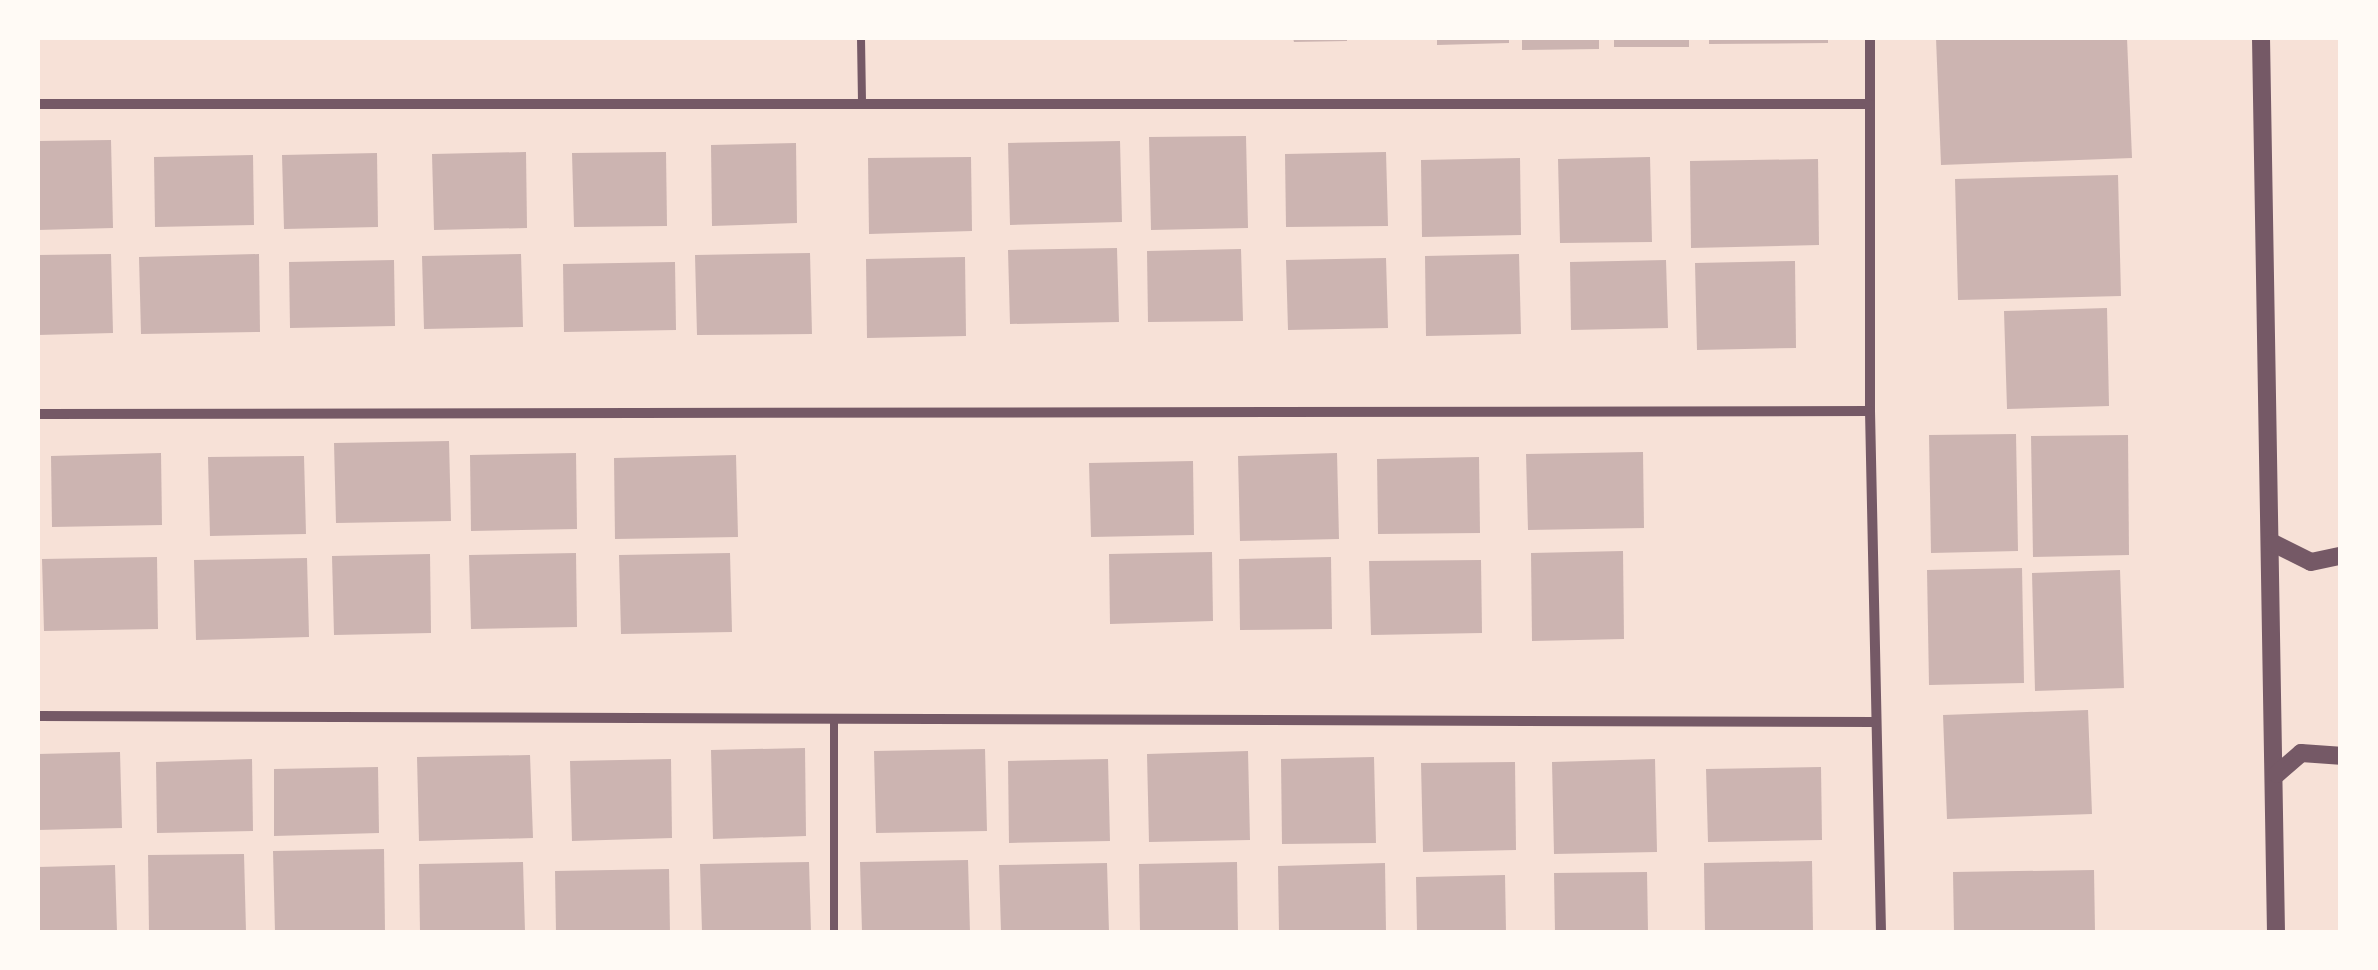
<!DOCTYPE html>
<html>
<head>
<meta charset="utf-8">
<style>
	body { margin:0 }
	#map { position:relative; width:2378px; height:970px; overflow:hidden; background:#f7e1d7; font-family:"Varela Round",sans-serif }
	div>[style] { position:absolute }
	.building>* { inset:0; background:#ccb4b1 }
	.service>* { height:8px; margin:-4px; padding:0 4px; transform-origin:4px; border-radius:4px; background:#755966 }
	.minor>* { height:10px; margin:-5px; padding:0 5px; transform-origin:5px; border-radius:5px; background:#755966 }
	.tertiary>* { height:18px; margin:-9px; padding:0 9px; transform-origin:9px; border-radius:9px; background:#755966 }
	span { translate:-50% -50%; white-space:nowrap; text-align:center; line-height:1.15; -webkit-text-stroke:8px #fffaf5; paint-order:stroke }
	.frame { position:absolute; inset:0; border:40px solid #fffaf5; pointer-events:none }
</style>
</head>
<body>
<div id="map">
	<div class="building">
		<i style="clip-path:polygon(1293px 38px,1347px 38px,1347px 41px,1294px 42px)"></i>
		<i style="clip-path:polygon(1437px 38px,1509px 38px,1509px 43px,1437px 45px)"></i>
		<i style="clip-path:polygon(1522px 38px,1599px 38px,1599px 49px,1522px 50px)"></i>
		<i style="clip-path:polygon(1614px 38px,1689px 38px,1689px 47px,1614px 47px)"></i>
		<i style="clip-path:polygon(1709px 38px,1828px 38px,1828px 43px,1709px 44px)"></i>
		<i style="clip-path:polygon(1936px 38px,2127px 38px,2132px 158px,1941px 165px)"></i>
		<i style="clip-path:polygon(1246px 136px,1248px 228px,1151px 230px,1149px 137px)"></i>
		<i style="clip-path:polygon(111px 140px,113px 228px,38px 230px,38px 141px)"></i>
		<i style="clip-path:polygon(1120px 141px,1122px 222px,1010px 225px,1008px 143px)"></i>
		<i style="clip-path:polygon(796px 143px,797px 223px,712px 226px,711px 145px)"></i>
		<i style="clip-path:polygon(526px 152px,527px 228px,434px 230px,432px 154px)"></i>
		<i style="clip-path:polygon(666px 152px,667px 226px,574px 227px,572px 153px)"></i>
		<i style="clip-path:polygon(1386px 152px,1388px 226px,1286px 227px,1285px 154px)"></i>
		<i style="clip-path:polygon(377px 153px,378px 227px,284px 229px,282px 155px)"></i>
		<i style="clip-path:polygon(253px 155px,254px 225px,155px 227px,154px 157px)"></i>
		<i style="clip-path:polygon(971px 157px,972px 231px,869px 234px,868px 158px)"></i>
		<i style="clip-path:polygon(1650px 157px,1652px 242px,1560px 243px,1558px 159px)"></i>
		<i style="clip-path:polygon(1520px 158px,1521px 235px,1422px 237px,1421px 160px)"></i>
		<i style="clip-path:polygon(1818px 159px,1819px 245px,1691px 248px,1690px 161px)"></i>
		<i style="clip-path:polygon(2118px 175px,2121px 296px,1958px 300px,1955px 179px)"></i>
		<i style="clip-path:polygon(1117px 248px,1119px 322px,1010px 324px,1008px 250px)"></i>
		<i style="clip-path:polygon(1241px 249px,1243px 321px,1148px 322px,1147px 251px)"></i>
		<i style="clip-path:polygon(810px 253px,812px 334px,697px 335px,695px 255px)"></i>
		<i style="clip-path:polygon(111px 254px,113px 333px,38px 335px,38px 255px)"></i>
		<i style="clip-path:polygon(259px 254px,260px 332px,141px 334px,139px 257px)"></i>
		<i style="clip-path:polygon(521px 254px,523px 327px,424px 329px,422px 256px)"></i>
		<i style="clip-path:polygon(1519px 254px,1521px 334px,1426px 336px,1425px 256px)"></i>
		<i style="clip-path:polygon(965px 257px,966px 336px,867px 338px,866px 259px)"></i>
		<i style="clip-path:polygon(1386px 258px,1388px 328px,1288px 330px,1286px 260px)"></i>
		<i style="clip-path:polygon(394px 260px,395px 326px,290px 328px,289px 262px)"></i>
		<i style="clip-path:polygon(1666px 260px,1668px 328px,1571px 330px,1570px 262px)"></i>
		<i style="clip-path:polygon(1795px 261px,1796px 348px,1697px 350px,1695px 263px)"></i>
		<i style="clip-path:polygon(675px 262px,676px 330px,564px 332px,563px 264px)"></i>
		<i style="clip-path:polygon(2107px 308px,2109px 406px,2007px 409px,2004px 311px)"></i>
		<i style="clip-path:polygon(2016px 434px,2018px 551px,1931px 553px,1929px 435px)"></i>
		<i style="clip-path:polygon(2128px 435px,2129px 555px,2033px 557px,2031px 436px)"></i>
		<i style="clip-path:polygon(449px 441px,451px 521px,336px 523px,334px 443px)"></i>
		<i style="clip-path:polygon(1643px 452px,1644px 528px,1528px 530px,1526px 454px)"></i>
		<i style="clip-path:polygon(161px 453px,162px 525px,52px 527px,51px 456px)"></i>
		<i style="clip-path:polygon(576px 453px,577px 529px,471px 531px,470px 455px)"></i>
		<i style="clip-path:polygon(1337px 453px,1339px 539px,1240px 541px,1238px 456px)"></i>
		<i style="clip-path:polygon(736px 455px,738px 537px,615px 539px,614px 458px)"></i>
		<i style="clip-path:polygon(304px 456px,306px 534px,210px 536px,208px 457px)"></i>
		<i style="clip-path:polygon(1479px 457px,1480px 533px,1378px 534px,1377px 459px)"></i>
		<i style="clip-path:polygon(1193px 461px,1194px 535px,1091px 537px,1089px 463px)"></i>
		<i style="clip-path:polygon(1623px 551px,1624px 639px,1532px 641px,1531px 553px)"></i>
		<i style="clip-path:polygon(1212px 552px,1213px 621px,1110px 624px,1109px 554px)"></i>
		<i style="clip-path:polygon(576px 553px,577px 627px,471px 629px,469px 555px)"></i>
		<i style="clip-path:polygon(730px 553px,732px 632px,621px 634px,619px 555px)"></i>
		<i style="clip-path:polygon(430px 554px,431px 633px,334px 635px,332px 556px)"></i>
		<i style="clip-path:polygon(157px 557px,158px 629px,44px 631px,42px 559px)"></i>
		<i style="clip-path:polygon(1331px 557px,1332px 629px,1240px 630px,1239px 559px)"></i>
		<i style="clip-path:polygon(307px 558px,309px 637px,196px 640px,194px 560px)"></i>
		<i style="clip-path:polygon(1481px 560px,1482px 633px,1371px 635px,1369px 561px)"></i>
		<i style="clip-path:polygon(2022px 568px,2024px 683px,1929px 685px,1927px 570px)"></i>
		<i style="clip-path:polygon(2120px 570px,2124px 688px,2035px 691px,2032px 573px)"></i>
		<i style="clip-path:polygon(2088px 710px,2092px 814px,1947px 819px,1943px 715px)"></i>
		<i style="clip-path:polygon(805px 748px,806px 836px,713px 839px,711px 750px)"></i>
		<i style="clip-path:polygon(985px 749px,987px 831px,876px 833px,874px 751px)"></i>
		<i style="clip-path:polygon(1248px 751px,1250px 840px,1149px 842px,1147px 754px)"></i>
		<i style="clip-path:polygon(120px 752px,122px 828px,38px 830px,38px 754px)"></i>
		<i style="clip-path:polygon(530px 755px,533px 838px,419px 841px,417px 757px)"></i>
		<i style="clip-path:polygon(1374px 757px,1376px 843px,1282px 844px,1281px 759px)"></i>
		<i style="clip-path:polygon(252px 759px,253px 831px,157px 833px,156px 762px)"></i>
		<i style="clip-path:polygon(671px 759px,672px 838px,572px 841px,570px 761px)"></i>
		<i style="clip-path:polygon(1108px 759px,1110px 841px,1009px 843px,1008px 761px)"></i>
		<i style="clip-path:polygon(1655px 759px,1657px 852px,1554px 854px,1552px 762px)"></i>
		<i style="clip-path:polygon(1515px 762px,1516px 850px,1423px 852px,1421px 763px)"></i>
		<i style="clip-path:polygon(378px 767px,379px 833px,274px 836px,274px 769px)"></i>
		<i style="clip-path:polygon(1821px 767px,1822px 840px,1708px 842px,1706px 769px)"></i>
		<i style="clip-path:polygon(384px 849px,385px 932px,275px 932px,273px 851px)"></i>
		<i style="clip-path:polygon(244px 854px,246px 932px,149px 932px,148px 855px)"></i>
		<i style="clip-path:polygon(968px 860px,970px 932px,862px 932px,860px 862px)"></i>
		<i style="clip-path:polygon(1812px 861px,1813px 932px,1705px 932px,1704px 863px)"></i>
		<i style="clip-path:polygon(523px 862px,525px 932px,420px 932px,419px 864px)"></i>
		<i style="clip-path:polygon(809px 862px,811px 932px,702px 932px,700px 864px)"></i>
		<i style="clip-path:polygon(1237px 862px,1238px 932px,1140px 932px,1139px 864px)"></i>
		<i style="clip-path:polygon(1107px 863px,1109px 932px,1001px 932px,999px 865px)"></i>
		<i style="clip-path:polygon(1385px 863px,1386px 932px,1279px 932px,1278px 866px)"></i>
		<i style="clip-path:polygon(115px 865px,117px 932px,38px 932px,38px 867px)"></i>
		<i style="clip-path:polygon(669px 869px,670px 932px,556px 932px,555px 871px)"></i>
		<i style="clip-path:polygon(2094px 870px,2095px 932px,1954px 932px,1953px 872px)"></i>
		<i style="clip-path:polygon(1647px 872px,1648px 932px,1555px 932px,1554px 873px)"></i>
		<i style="clip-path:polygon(1505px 875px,1506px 932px,1417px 932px,1416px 877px)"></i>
	</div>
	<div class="service">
		<i style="left:861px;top:38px;width:66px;rotate:89.1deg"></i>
		<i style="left:834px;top:932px;width:213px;rotate:-90deg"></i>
	</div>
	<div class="minor">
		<i style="left:1870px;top:38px;width:373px;rotate:90deg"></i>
		<i style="left:1870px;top:411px;width:521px;rotate:88.79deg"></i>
		<i style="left:38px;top:104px;width:1831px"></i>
		<i style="left:38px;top:414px;width:1832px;rotate:-0.09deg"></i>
		<i style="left:38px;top:716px;width:1838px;rotate:0.19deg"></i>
	</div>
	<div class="tertiary">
		<i style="left:2261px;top:38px;width:894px;rotate:89.04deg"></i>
		<i style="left:2273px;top:543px;width:42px;rotate:26.6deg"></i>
		<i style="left:2311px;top:562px;width:30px;rotate:-12deg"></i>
		<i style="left:2277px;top:774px;width:32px;rotate:-41deg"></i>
		<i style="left:2301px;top:753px;width:39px;rotate:4deg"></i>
	</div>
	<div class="frame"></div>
</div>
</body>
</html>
